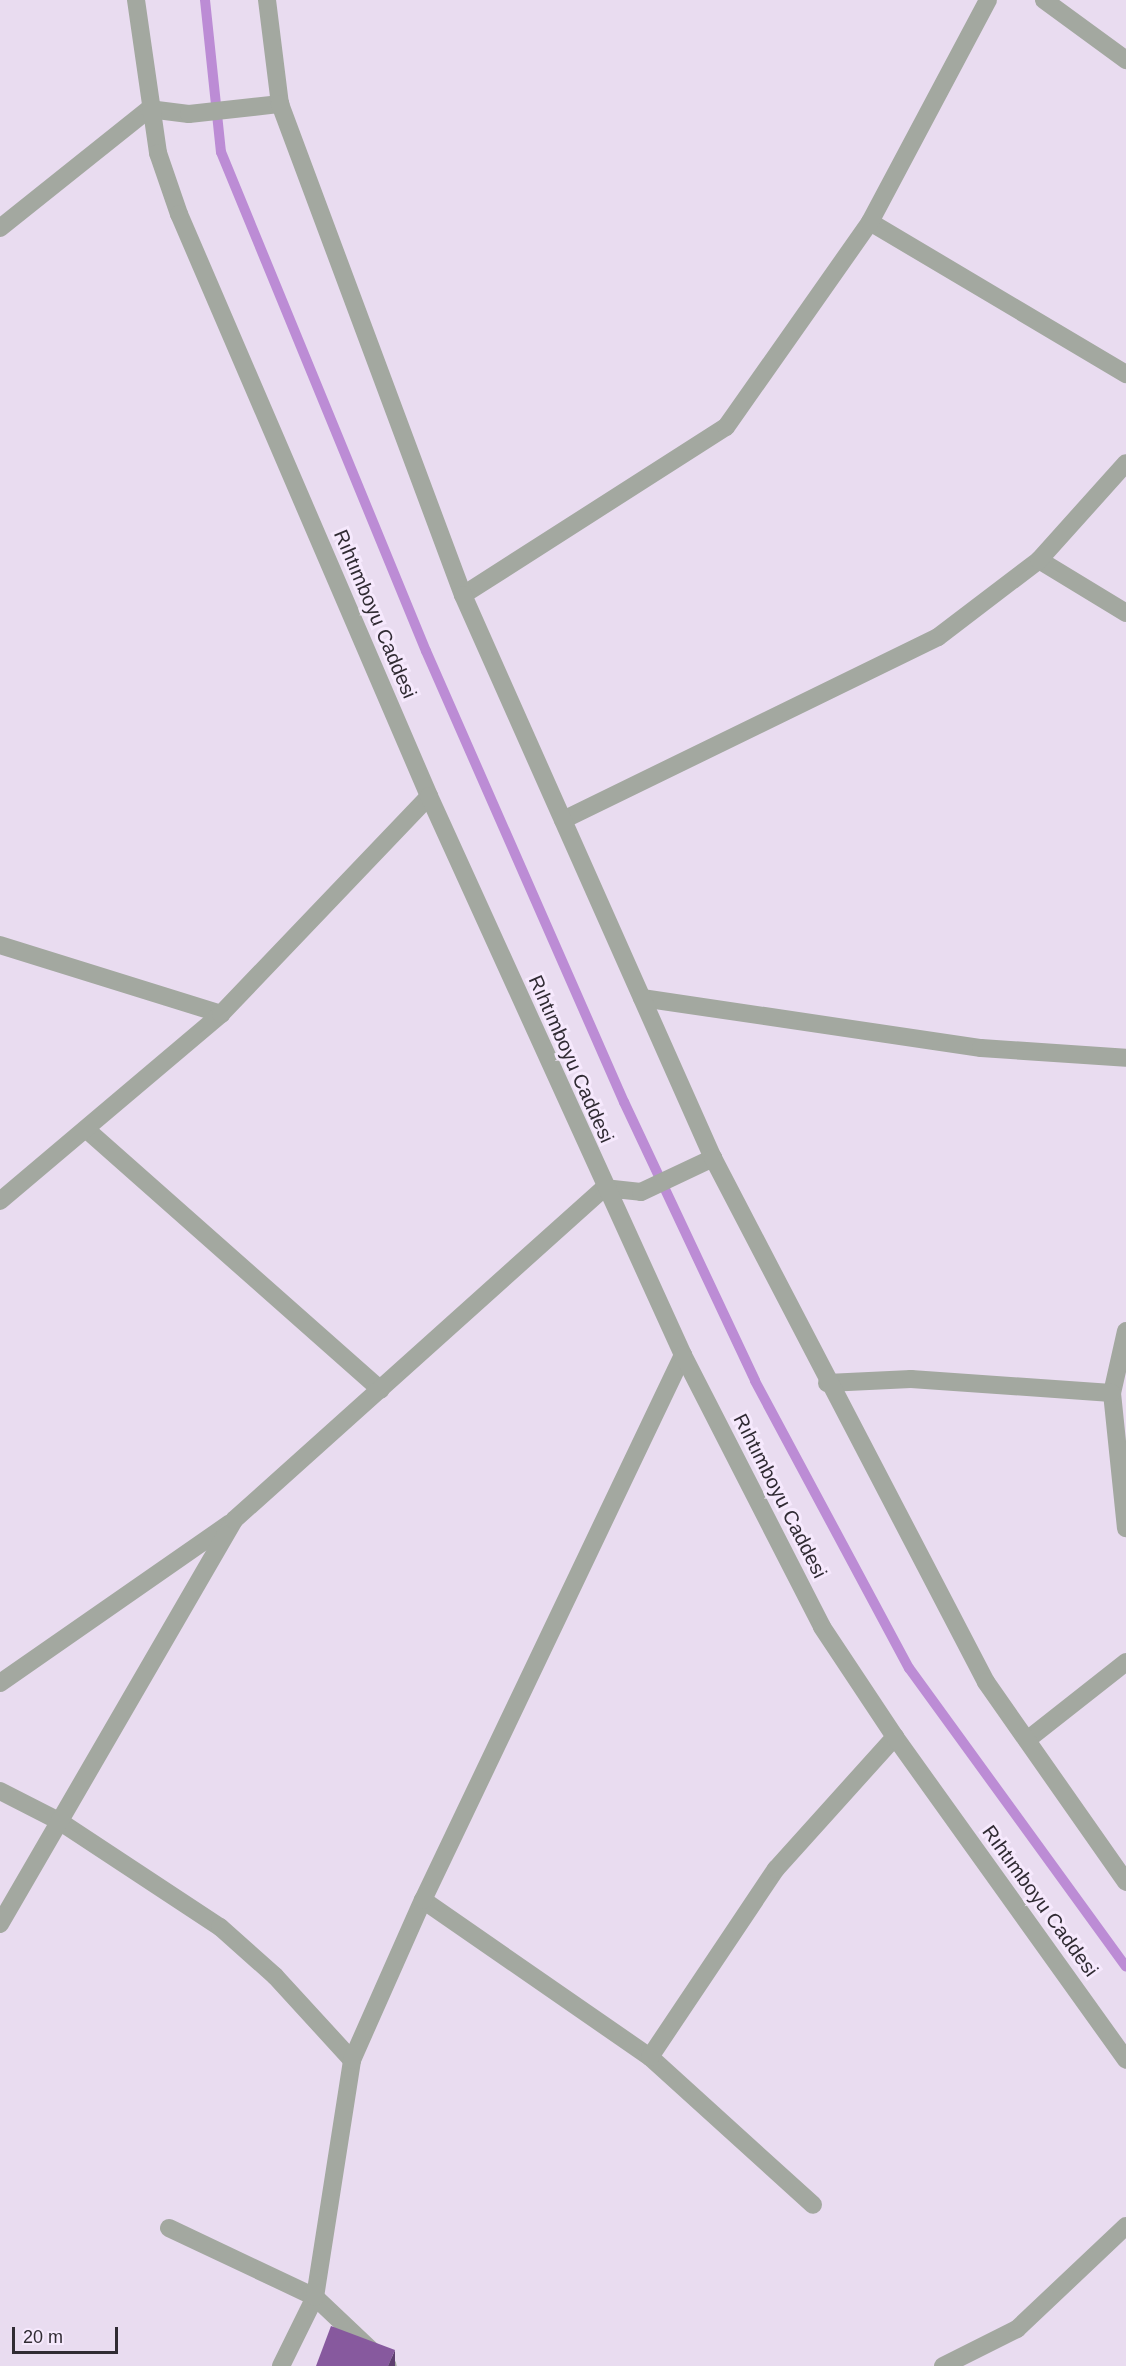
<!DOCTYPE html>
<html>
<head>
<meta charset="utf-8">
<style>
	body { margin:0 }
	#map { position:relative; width:1126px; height:2366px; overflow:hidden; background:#e9dcf0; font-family:Helvetica,sans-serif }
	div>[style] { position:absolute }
	.stream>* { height:10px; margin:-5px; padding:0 5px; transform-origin:5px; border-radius:5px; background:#bc8cd5 }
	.minor>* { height:18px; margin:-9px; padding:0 9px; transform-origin:9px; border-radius:9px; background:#a3a8a0 }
	.tertiary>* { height:18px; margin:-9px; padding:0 9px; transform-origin:9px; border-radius:9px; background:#a3a8a0 }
	.shaded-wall>* { inset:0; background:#5e3e6f }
	.building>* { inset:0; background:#87599e }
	span { translate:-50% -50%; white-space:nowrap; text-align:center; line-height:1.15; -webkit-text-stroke:6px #f6e9fd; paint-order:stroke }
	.street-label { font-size:20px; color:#302b33 }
	.scale { position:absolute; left:12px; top:2327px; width:106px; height:27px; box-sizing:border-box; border:3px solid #302b33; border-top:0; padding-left:8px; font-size:18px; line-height:21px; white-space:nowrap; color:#302b33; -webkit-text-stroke:4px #f6e9fd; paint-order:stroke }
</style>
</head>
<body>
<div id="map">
	<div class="stream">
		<i style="left:205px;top:0;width:153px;rotate:84deg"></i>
		<i style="left:221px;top:152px;width:539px;rotate:67.67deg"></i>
		<i style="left:426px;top:651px;width:493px;rotate:66.3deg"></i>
		<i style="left:624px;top:1102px;width:308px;rotate:64.8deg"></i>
		<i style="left:755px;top:1381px;width:326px;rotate:61.8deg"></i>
		<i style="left:909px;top:1668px;width:369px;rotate:54deg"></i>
	</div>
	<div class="minor">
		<i style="left:1044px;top:0;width:102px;rotate:36.2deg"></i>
		<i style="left:870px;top:222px;width:298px;rotate:30.7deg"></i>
		<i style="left:0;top:228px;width:191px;rotate:-38.6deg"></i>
		<i style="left:149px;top:109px;width:40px;rotate:7.1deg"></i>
		<i style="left:189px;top:114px;width:92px;rotate:-6.3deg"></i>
		<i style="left:1039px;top:560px;width:102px;rotate:31.3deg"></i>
		<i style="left:463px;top:595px;width:312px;rotate:-32.6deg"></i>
		<i style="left:726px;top:427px;width:251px;rotate:-54.9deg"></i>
		<i style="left:870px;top:222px;width:251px;rotate:-62deg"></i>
		<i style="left:563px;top:820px;width:417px;rotate:-26deg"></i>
		<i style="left:938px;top:637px;width:127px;rotate:-37.3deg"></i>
		<i style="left:1039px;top:560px;width:130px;rotate:-48.1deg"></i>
		<i style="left:0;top:945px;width:232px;rotate:17.3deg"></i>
		<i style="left:642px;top:998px;width:343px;rotate:8.4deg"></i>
		<i style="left:981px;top:1048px;width:145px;rotate:3.9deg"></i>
		<i style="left:87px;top:1130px;width:392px;rotate:41.5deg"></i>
		<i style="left:0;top:1201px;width:289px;rotate:-40.2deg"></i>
		<i style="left:221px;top:1014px;width:301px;rotate:-46.3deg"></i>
		<i style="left:1126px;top:1331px;width:64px;rotate:102.7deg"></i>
		<i style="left:1112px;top:1393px;width:136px;rotate:84.1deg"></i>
		<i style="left:827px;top:1383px;width:84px;rotate:-2.7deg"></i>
		<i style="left:911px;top:1379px;width:201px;rotate:4deg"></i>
		<i style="left:0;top:1683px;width:280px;rotate:-34.8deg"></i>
		<i style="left:1027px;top:1740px;width:126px;rotate:-38.2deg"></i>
		<i style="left:0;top:1791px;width:66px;rotate:27deg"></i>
		<i style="left:59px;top:1821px;width:193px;rotate:33.4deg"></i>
		<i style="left:220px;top:1927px;width:74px;rotate:41.7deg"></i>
		<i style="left:275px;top:1976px;width:114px;rotate:47.5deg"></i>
		<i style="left:423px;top:1900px;width:276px;rotate:34.7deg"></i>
		<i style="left:650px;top:2057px;width:220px;rotate:42.2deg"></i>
		<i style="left:0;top:1924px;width:467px;rotate:-59.9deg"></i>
		<i style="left:234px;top:1520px;width:497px;rotate:-41.9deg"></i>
		<i style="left:604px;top:1188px;width:37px;rotate:6deg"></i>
		<i style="left:641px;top:1192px;width:80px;rotate:-25.3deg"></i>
		<i style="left:650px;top:2057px;width:226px;rotate:-56.2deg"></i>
		<i style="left:776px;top:1869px;width:178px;rotate:-48deg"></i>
		<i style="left:169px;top:2228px;width:161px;rotate:25.3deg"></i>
		<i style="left:315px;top:2297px;width:100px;rotate:43.4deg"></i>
		<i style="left:281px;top:2366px;width:77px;rotate:-63.8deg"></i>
		<i style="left:315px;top:2297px;width:240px;rotate:-81.1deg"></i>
		<i style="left:352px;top:2060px;width:175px;rotate:-66.1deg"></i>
		<i style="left:423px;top:1900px;width:604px;rotate:-64.5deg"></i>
		<i style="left:943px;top:2366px;width:83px;rotate:-26.6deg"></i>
		<i style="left:1017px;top:2329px;width:150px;rotate:-43.4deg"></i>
	</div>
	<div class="tertiary">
		<i style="left:136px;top:0;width:155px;rotate:81.8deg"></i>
		<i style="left:158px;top:153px;width:65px;rotate:71deg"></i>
		<i style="left:179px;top:214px;width:633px;rotate:66.75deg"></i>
		<i style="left:429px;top:796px;width:614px;rotate:65.56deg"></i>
		<i style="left:683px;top:1355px;width:305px;rotate:62.9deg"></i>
		<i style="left:822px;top:1627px;width:132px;rotate:56.4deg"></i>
		<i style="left:895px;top:1737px;width:397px;rotate:54.4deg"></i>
		<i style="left:267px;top:0;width:105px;rotate:82.9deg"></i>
		<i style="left:280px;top:104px;width:524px;rotate:69.56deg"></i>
		<i style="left:463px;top:595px;width:616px;rotate:66.06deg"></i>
		<i style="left:713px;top:1158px;width:591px;rotate:62.48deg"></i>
		<i style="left:986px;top:1682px;width:244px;rotate:55deg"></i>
	</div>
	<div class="shaded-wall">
		<i style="clip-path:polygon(395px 2350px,395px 2366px,388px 2366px)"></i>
	</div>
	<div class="building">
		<i style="clip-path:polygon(331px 2326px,395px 2350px,388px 2366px,316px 2366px)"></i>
	</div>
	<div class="street-label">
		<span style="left:375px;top:614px;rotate:67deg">Rıhtımboyu Caddesi</span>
		<span style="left:571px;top:1059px;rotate:66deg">Rıhtımboyu Caddesi</span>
		<span style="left:780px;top:1496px;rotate:63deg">Rıhtımboyu Caddesi</span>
		<span style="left:1040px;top:1901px;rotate:54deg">Rıhtımboyu Caddesi</span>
	</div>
	<div class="scale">20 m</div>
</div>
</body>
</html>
